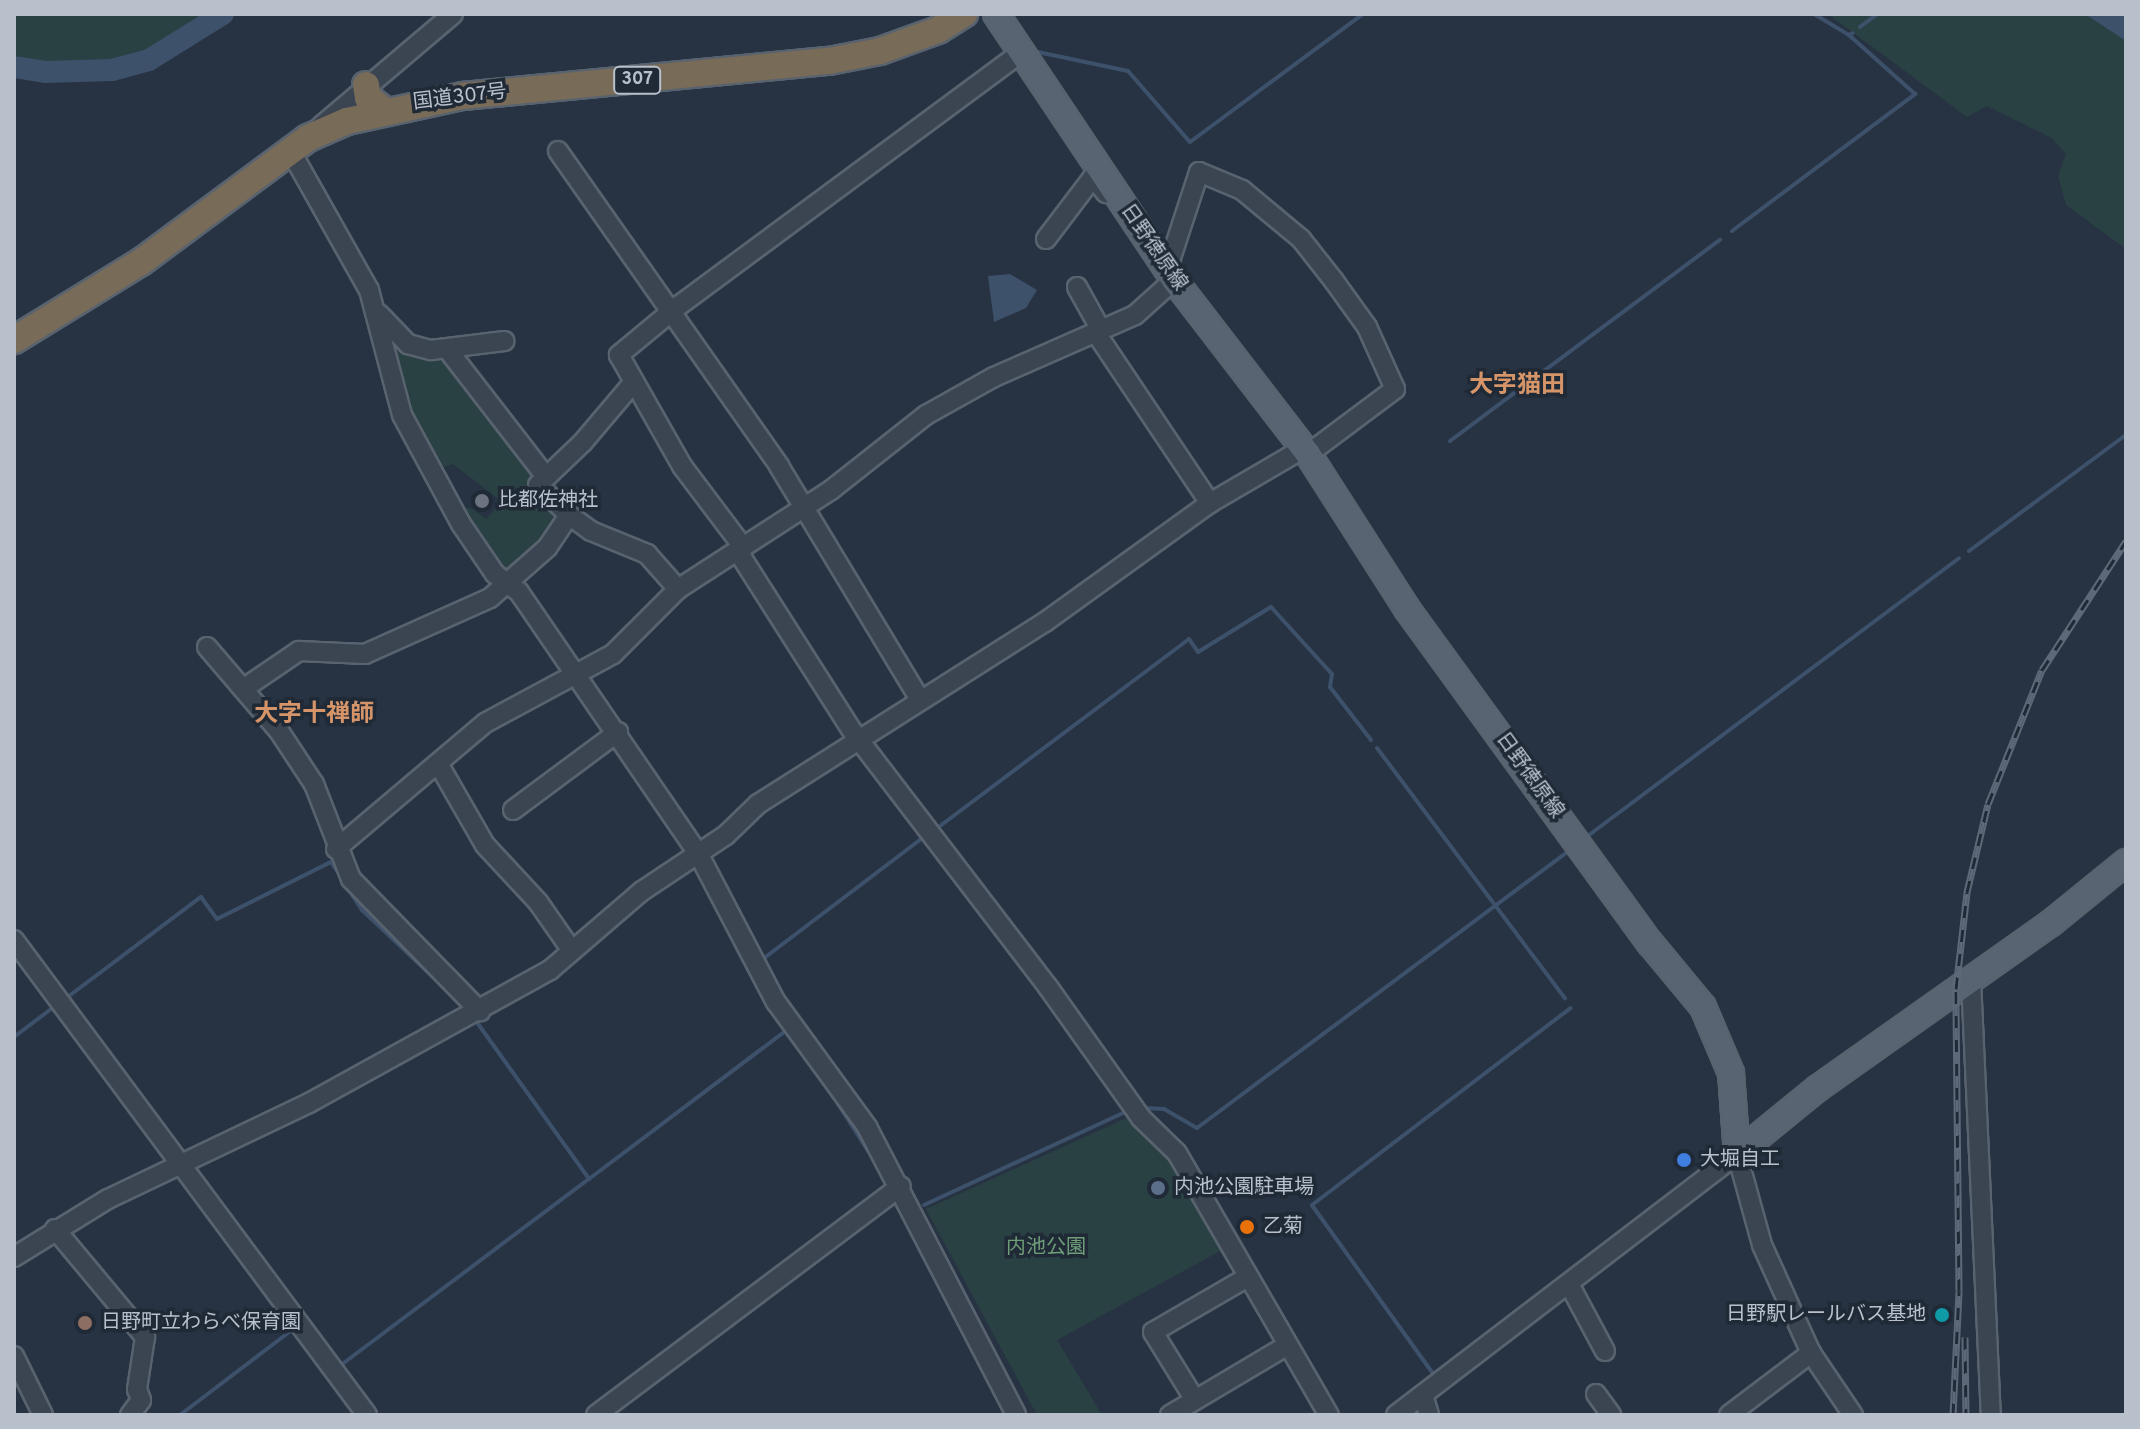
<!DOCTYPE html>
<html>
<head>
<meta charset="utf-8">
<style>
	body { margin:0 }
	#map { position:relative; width:2140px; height:1429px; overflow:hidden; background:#273342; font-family:Overpass,"Noto Sans JP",sans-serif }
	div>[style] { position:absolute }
	.green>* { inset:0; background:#294143 }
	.water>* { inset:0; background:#3d516b }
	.stream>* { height:4px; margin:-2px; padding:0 2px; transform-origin:2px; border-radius:2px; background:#3d516b }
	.river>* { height:22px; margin:-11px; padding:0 11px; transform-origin:11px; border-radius:11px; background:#3d516b }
	.roads { filter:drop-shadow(2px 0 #59636f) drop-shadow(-2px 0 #59636f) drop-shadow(0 2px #59636f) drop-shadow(0 -2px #59636f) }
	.minor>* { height:18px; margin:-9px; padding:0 9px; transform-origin:9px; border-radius:9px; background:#3b4552 }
	.major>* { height:24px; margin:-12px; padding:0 12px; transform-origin:12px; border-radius:12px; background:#596472 }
	.highway>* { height:26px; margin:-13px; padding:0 13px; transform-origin:13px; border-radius:13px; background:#786b58 }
	.rail>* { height:7px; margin-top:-3.5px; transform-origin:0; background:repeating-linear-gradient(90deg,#202a37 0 12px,#5d6979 0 24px); box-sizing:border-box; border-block:2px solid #5d6979 }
	.dots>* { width:22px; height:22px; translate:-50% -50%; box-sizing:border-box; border:4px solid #202a37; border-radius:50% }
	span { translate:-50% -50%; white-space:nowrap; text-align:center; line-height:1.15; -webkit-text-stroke:7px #202a37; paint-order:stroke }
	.shield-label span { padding:2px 6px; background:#202a37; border:2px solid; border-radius:6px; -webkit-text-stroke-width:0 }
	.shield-label { font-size:18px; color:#b8c0cc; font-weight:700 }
	.street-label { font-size:20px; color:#b8c0cc }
	.poi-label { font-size:20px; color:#b8c0cc }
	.left { translate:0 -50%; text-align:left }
	.right { translate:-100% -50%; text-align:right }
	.park-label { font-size:20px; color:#6f9d78 }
	.quarter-label { font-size:24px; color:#d69569; font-weight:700 }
	.frame { position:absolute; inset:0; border:16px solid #b8c0cc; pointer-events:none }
</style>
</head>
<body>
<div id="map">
	<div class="green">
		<i style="clip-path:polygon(14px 14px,206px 14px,144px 55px,99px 68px,75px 61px,41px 64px,14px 56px)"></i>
		<i style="clip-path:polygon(1828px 14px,2091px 14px,2126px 37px,2126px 249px,2066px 205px,2058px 176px,2066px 154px,2052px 138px,1987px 106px,1967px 117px)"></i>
		<i style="clip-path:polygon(409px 348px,446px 356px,563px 515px,545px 545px,507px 579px,456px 513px,469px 507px,486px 519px,502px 502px,453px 464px,435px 470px,385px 355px)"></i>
		<i style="clip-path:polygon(1131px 1116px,1169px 1155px,1224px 1249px,1057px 1340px,1102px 1415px,1037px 1415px,926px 1209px)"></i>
	</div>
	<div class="water">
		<i style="clip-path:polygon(2085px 14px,2126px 14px,2126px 41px)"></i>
		<i style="clip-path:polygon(1010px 274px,1037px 290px,1026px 308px,994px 322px,988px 276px)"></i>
	</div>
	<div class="stream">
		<i style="left:1814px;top:14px;width:41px;rotate:31deg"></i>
		<i style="left:1849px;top:35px;width:4px;rotate:-27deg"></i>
		<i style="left:1860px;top:27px;width:21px;rotate:-37deg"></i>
		<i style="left:1033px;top:51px;width:97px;rotate:11.9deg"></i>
		<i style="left:1128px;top:71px;width:94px;rotate:48.9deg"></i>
		<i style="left:1190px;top:142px;width:215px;rotate:-36.5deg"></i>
		<i style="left:909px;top:126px;width:126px;rotate:-37.6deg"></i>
		<i style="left:1732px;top:231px;width:229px;rotate:-36.8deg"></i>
		<i style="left:1915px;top:94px;width:89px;rotate:-138.2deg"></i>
		<i style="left:1450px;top:441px;width:337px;rotate:-36.7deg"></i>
		<i style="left:1969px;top:551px;width:195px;rotate:-36.5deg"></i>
		<i style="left:1377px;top:748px;width:313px;rotate:53.1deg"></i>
		<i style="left:940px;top:826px;width:311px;rotate:-36.9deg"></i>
		<i style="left:1189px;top:639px;width:16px;rotate:55deg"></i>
		<i style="left:1198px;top:652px;width:86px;rotate:-31.7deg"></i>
		<i style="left:1271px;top:607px;width:91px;rotate:47.7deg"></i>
		<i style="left:1332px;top:674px;width:13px;rotate:99deg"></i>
		<i style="left:1330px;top:687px;width:67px;rotate:52.3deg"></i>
		<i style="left:1585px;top:838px;width:467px;rotate:-36.8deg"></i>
		<i style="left:347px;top:887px;width:27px;rotate:57deg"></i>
		<i style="left:362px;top:910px;width:120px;rotate:43.3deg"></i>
		<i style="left:763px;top:959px;width:203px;rotate:-37.2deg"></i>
		<i style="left:65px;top:999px;width:170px;rotate:-36.9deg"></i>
		<i style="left:201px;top:897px;width:27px;rotate:54deg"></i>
		<i style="left:217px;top:919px;width:127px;rotate:-26.6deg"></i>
		<i style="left:331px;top:862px;width:22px;rotate:56deg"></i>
		<i style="left:476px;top:1021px;width:194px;rotate:54.4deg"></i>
		<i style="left:589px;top:1179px;width:248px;rotate:-37deg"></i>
		<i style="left:787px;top:1030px;width:4px;rotate:63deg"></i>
		<i style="left:14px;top:1037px;width:51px;rotate:-37.1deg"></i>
		<i style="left:831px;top:1093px;width:83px;rotate:57.3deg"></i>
		<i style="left:1143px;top:1108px;width:21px;rotate:3deg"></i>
		<i style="left:1164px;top:1109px;width:38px;rotate:30deg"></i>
		<i style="left:1197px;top:1128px;width:468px;rotate:-36.7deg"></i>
		<i style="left:924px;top:1205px;width:224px;rotate:-24.8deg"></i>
		<i style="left:341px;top:1365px;width:310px;rotate:-36.9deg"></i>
		<i style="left:1434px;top:1375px;width:209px;rotate:-125.7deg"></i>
		<i style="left:1312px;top:1205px;width:325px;rotate:-37.3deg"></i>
		<i style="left:144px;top:1415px;width:3px"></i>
		<i style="left:180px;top:1415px;width:141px;rotate:-37.2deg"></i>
		<i style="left:292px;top:1330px;width:41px;rotate:52.9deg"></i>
	</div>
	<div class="river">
		<i style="left:14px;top:67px;width:30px;rotate:9deg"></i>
		<i style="left:44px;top:72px;width:68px;rotate:-1.7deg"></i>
		<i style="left:112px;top:70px;width:38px;rotate:-15deg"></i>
		<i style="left:149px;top:60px;width:87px;rotate:-31.9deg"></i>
	</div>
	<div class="roads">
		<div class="minor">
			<i style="left:1023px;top:51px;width:429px;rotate:143.5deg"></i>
			<i style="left:678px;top:306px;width:77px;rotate:140.3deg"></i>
			<i style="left:619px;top:355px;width:128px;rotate:60.4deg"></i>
			<i style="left:682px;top:466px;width:96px;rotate:53deg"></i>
			<i style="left:740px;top:543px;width:15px;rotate:82deg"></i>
			<i style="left:742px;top:558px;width:206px;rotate:57.5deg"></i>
			<i style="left:853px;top:732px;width:321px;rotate:52.6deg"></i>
			<i style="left:1048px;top:987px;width:161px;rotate:54.6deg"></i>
			<i style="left:1141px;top:1118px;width:50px;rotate:44.2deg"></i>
			<i style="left:1177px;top:1153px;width:303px;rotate:59.9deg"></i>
			<i style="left:321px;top:126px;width:173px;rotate:-40.3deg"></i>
			<i style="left:290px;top:150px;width:161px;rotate:60.6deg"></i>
			<i style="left:369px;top:290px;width:129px;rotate:75.2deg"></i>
			<i style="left:402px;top:415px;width:124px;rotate:61.6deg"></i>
			<i style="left:461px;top:524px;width:60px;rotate:55.8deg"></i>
			<i style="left:495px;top:574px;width:30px;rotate:37deg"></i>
			<i style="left:519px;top:592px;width:319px;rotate:55.6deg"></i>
			<i style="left:699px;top:855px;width:166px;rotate:62.4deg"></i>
			<i style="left:776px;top:1002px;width:155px;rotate:53.9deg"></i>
			<i style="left:867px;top:1127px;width:324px;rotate:62.6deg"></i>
			<i style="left:558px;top:151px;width:385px;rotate:54.9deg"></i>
			<i style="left:779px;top:466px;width:273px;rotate:58.9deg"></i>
			<i style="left:1046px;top:239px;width:78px;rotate:-52.8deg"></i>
			<i style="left:1093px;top:177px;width:21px;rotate:51deg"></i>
			<i style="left:1167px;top:270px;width:103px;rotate:-71.9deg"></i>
			<i style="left:1199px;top:172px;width:47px;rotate:22.7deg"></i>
			<i style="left:1242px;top:190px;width:77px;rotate:39.7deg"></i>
			<i style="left:1301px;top:239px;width:53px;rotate:51.8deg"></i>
			<i style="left:1334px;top:281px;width:57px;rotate:54.3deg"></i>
			<i style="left:1367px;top:327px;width:68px;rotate:65.7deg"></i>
			<i style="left:1395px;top:389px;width:109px;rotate:143.2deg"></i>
			<i style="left:1077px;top:287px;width:49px;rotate:60.8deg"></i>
			<i style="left:379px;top:314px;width:42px;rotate:46deg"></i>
			<i style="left:408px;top:344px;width:24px;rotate:15deg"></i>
			<i style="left:431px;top:350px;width:74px;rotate:-7deg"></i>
			<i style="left:1096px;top:333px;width:205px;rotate:56.2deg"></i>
			<i style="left:448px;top:350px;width:160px;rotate:52.3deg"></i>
			<i style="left:569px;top:515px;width:27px;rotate:36deg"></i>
			<i style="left:591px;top:531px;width:61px;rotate:22.3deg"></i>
			<i style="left:647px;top:554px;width:47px;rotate:48.5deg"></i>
			<i style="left:207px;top:647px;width:111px;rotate:49.4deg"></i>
			<i style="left:279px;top:731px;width:64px;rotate:56.6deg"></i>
			<i style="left:314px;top:784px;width:102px;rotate:68.7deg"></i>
			<i style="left:351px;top:879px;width:185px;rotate:45.7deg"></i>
			<i style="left:243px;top:689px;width:68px;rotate:-34.2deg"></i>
			<i style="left:299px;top:651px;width:66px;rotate:2.6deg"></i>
			<i style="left:365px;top:654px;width:137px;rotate:-24.1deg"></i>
			<i style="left:490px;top:598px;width:76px;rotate:-41.3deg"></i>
			<i style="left:547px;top:548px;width:40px;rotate:-56deg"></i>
			<i style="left:569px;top:515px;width:43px;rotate:-135.9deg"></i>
			<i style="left:538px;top:485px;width:62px;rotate:-43.7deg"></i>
			<i style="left:583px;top:442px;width:77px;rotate:-49.7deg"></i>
			<i style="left:439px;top:765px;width:92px;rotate:60.1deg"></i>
			<i style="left:485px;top:845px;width:78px;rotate:47.1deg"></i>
			<i style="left:538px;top:902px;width:56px;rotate:55.2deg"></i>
			<i style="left:513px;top:810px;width:131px;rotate:-36.6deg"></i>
			<i style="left:336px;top:849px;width:195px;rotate:-40.2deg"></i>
			<i style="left:485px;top:723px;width:145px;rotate:-28.3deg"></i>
			<i style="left:613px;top:654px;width:92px;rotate:-45deg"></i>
			<i style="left:678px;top:589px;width:182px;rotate:-32.9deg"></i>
			<i style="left:831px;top:490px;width:121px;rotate:-38.3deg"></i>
			<i style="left:926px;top:415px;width:78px;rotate:-29.2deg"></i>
			<i style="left:994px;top:377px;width:154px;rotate:-23.7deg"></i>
			<i style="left:1135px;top:315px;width:52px;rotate:-41.9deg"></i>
			<i style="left:14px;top:940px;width:592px;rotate:53.38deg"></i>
			<i style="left:1971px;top:979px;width:436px;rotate:87.4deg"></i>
			<i style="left:1737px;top:1154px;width:94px;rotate:74.6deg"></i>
			<i style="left:1762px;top:1245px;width:119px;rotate:65.6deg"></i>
			<i style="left:1811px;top:1353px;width:75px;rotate:55.9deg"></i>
			<i style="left:55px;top:1229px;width:141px;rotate:50.2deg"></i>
			<i style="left:145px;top:1337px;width:53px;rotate:98.7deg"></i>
			<i style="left:137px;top:1389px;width:12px;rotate:70deg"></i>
			<i style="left:141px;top:1400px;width:19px;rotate:126deg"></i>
			<i style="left:14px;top:1257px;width:110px;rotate:-31.7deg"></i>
			<i style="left:108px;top:1199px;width:223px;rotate:-25.5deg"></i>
			<i style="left:309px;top:1103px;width:275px;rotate:-28.9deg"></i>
			<i style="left:550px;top:970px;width:121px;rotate:-40.7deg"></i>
			<i style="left:642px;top:891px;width:101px;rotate:-33.7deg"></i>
			<i style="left:726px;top:835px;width:45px;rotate:-44.1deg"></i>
			<i style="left:758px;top:804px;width:340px;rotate:-32.4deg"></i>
			<i style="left:1045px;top:622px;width:203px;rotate:-35.8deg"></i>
			<i style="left:1210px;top:503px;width:109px;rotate:-30.3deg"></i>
			<i style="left:1569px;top:1284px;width:76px;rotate:61.8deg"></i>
			<i style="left:14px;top:1356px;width:66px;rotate:63.8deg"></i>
			<i style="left:1596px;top:1394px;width:26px;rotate:54deg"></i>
			<i style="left:1423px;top:1395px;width:21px;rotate:73deg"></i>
			<i style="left:1195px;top:1400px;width:80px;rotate:-121.7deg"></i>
			<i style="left:1153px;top:1332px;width:110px;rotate:-30.1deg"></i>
			<i style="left:596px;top:1415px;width:381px;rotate:-36.9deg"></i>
			<i style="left:1170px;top:1415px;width:137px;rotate:-30.7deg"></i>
			<i style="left:1396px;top:1415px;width:429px;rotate:-37.4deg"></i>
			<i style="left:1729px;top:1415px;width:103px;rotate:-37.1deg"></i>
		</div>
		<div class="major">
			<i style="left:996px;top:14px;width:320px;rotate:56.2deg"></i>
			<i style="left:1174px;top:280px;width:220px;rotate:52.4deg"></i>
			<i style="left:1308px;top:454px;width:184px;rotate:57.4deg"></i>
			<i style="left:1407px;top:609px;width:413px;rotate:54deg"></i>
			<i style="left:1650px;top:943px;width:83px;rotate:50.4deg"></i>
			<i style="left:1703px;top:1007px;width:72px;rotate:67deg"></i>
			<i style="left:1731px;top:1073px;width:81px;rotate:85.8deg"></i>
			<i style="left:1737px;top:1154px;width:104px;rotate:-39.2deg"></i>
			<i style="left:1818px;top:1088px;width:286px;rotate:-35.3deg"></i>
			<i style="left:2051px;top:923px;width:97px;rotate:-39.1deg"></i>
		</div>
		<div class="highway">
			<i style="left:366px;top:85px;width:13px;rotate:81deg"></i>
			<i style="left:368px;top:98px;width:20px;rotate:37deg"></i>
			<i style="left:14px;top:340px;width:149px;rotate:-31.6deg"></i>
			<i style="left:141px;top:262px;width:208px;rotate:-36.6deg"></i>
			<i style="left:308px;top:138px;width:43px;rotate:-23.6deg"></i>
			<i style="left:347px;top:121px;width:119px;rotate:-12.2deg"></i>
			<i style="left:463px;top:96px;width:368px;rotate:-5.5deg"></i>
			<i style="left:829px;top:61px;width:52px;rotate:-11.1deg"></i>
			<i style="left:880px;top:51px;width:62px;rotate:-19.9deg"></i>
			<i style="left:938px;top:30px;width:31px;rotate:-32deg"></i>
		</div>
	</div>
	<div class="rail">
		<i style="left:1965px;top:1337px;width:78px;rotate:89.3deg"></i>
		<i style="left:1953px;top:1415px;width:124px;rotate:-87.2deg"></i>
		<i style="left:1959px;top:1291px;width:302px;rotate:-90.6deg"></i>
		<i style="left:1956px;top:989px;width:98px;rotate:-83.5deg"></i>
		<i style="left:1967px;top:892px;width:90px;rotate:-76.6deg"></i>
		<i style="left:1988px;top:804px;width:144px;rotate:-68.1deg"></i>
		<i style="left:2042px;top:670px;width:154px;rotate:-56.9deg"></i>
	</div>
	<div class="dots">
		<i style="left:482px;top:501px;background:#6b7280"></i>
		<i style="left:1684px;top:1160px;background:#3f7fe0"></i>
		<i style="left:1158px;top:1188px;background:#5c6f8a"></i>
		<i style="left:1247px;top:1227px;background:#e8710a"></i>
		<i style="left:1942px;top:1315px;background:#0f9aa8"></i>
		<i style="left:85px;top:1323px;background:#8d6e63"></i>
	</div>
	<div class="shield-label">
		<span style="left:637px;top:80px">307</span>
	</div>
	<div class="street-label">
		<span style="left:460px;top:98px;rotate:-7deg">国道307号</span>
		<span style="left:1153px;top:248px;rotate:55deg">日野徳原線</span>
		<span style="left:1529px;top:776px;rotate:54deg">日野徳原線</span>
	</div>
	<div class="poi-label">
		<span class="left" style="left:498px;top:501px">比都佐神社</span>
		<span class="left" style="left:1700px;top:1160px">大堀自工</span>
		<span class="left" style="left:1174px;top:1188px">内池公園駐車場</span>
		<span class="left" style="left:1263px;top:1227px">乙菊</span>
		<span class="right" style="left:1926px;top:1315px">日野駅レールバス基地</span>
		<span class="left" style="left:101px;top:1323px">日野町立わらべ保育園</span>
	</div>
	<div class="park-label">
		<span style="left:1046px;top:1248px">内池公園</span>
	</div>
	<div class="quarter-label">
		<span style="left:1517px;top:387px">大字猫田</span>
		<span style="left:314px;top:716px">大字十禅師</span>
	</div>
	<div class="frame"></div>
</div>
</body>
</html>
